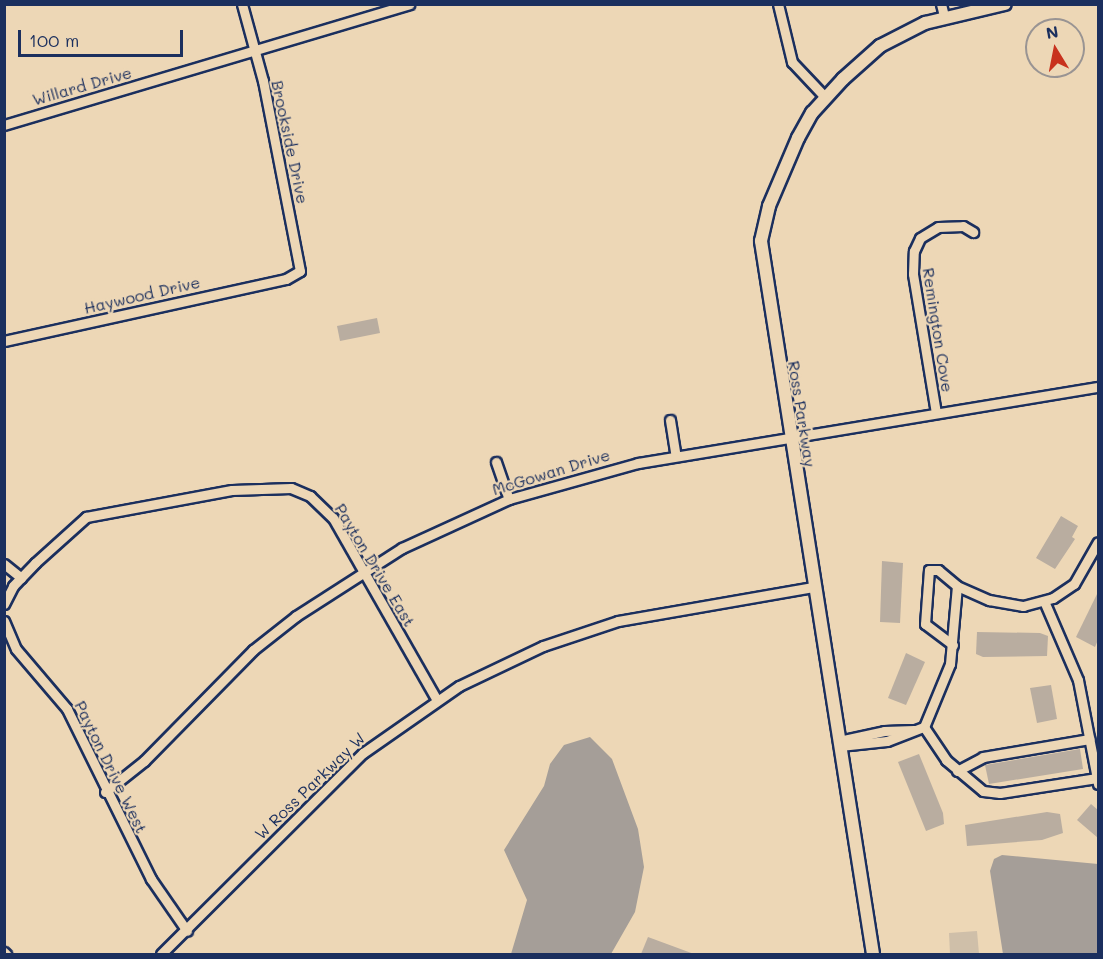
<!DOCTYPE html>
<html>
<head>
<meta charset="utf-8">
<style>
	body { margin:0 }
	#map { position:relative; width:1103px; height:959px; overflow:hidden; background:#edd7b6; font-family:Mali,sans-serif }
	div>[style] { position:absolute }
	.green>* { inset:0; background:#cfbfa9 }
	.water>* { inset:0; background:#a59e98 }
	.building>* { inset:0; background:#b9ada0 }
	.roads { filter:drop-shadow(2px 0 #1b2f5e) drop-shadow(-2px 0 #1b2f5e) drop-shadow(0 2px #1b2f5e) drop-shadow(0 -2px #1b2f5e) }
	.minor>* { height:9px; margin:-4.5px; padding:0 4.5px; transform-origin:4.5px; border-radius:4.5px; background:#edd7b6 }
	.tertiary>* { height:12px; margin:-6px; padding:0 6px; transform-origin:6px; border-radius:6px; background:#edd7b6 }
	span { translate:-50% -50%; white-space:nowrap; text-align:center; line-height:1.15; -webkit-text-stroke:4.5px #edd7b6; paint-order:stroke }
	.street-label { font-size:16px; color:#1b2f5e }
	.frame { position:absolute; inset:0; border:6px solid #1b2f5e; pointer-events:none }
	.north { position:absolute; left:1025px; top:18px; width:60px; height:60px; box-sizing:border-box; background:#edd7b6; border:2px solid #999493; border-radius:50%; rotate:350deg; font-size:16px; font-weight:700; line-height:24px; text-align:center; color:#1b2f5e }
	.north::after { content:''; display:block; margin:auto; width:21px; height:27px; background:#c8321e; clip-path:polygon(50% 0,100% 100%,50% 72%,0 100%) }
	.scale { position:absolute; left:18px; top:30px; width:165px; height:27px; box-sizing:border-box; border:3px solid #1b2f5e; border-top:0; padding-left:8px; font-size:18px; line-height:21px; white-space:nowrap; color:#1b2f5e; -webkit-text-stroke:4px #edd7b6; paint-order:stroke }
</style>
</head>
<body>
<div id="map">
	<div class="green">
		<i style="clip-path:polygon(977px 931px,979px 954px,950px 954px,949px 933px)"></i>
	</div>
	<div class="water">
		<i style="clip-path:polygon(590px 737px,612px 759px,638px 829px,644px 867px,635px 912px,611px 954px,511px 954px,527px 900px,504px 850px,544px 786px,550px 764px,564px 745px)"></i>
		<i style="clip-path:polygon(1002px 855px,1098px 864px,1098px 954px,1003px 954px,990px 871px,994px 859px)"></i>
	</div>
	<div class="building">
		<i style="clip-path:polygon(377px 318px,380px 333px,340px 341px,337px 326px)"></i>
		<i style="clip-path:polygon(1061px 516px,1078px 526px,1072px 537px,1075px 539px,1055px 569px,1036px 558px)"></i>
		<i style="clip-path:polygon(882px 561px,903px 563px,900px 623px,880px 622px)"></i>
		<i style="clip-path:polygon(1098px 592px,1098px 640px,1095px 647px,1076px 637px)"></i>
		<i style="clip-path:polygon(977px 632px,1040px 633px,1048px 636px,1047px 656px,983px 657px,976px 654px)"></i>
		<i style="clip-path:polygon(906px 653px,925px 662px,906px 705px,888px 698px)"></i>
		<i style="clip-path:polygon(1051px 685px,1057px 719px,1037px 723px,1030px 688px)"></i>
		<i style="clip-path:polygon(1080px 749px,1083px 769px,989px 784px,985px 765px)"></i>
		<i style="clip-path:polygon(919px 754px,943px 813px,944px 824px,926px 831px,898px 762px)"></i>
		<i style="clip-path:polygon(1091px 804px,1098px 810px,1098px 838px,1077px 820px)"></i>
		<i style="clip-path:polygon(1047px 812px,1060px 814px,1063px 833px,1042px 840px,967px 846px,965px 825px)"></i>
		<i style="clip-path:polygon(648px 937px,694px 954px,641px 954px)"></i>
	</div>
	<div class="roads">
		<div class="minor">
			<i style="left:778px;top:4px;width:60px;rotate:76.4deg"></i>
			<i style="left:792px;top:62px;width:48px;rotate:46.7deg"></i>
			<i style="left:941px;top:4px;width:12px;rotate:76deg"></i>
			<i style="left:4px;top:125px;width:423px;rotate:-16.6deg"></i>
			<i style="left:4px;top:341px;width:289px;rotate:-12.4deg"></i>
			<i style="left:286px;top:279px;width:16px;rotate:-30deg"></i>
			<i style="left:300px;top:271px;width:194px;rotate:-101deg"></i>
			<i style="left:263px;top:81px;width:80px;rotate:-105.3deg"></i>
			<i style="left:936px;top:413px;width:141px;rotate:-99.4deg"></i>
			<i style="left:913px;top:274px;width:23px;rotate:-88deg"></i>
			<i style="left:914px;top:251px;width:14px;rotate:-65deg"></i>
			<i style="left:920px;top:238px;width:21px;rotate:-31deg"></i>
			<i style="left:938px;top:227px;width:25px;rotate:-2deg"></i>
			<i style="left:963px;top:226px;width:12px;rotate:31deg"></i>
			<i style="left:670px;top:420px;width:36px;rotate:81deg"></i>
			<i style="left:496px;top:462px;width:39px;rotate:71deg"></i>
			<i style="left:4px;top:564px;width:22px;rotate:39deg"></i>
			<i style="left:1044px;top:601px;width:86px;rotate:66.7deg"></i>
			<i style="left:1078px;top:680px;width:106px;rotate:79.1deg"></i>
			<i style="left:4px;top:604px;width:20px;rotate:-63deg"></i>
			<i style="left:13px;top:586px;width:32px;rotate:-46deg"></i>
			<i style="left:35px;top:563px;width:69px;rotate:-42deg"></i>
			<i style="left:86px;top:517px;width:148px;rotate:-10.5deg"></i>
			<i style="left:232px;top:490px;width:59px;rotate:-1.9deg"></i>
			<i style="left:291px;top:488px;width:21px;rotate:23deg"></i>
			<i style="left:310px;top:496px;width:32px;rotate:44deg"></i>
			<i style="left:333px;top:518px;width:210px;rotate:60.3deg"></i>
			<i style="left:4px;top:621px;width:30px;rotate:67deg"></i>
			<i style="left:16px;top:649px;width:79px;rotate:49.6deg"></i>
			<i style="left:67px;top:709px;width:190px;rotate:63.7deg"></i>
			<i style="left:151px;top:879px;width:63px;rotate:55.3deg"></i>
			<i style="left:953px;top:645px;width:35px;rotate:-143deg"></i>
			<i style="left:925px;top:624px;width:54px;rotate:-85.8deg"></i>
			<i style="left:929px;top:570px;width:9px"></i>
			<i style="left:938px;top:570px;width:25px;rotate:40deg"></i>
			<i style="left:957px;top:586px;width:35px;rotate:24deg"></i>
			<i style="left:989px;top:600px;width:35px;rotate:10deg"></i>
			<i style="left:1023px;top:606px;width:31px;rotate:-15deg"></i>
			<i style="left:1053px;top:598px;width:25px;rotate:-34deg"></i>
			<i style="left:1074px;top:584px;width:48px;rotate:-60.3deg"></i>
			<i style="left:924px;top:727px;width:40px;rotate:56deg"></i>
			<i style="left:946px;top:760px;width:48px;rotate:40deg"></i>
			<i style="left:983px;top:791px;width:17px;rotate:7deg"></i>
			<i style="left:1000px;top:793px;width:98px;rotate:-8.8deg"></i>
			<i style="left:839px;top:741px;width:46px;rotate:-12.5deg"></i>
			<i style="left:884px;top:731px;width:30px;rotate:-2deg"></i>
			<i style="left:840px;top:746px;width:47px;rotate:-6.1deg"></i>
			<i style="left:887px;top:741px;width:40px;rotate:-21deg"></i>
			<i style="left:924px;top:727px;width:68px;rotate:-67.6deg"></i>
			<i style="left:950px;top:664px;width:78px;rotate:-84.9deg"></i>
			<i style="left:957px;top:771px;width:30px;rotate:-28deg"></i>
			<i style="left:983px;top:757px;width:108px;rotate:-9.6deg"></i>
			<i style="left:105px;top:792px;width:50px;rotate:-38.5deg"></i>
			<i style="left:144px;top:761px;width:156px;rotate:-45.5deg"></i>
			<i style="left:253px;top:650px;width:55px;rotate:-38.3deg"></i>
			<i style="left:296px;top:616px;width:126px;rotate:-32.7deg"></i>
			<i style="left:402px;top:548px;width:118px;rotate:-24.6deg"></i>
			<i style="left:509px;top:499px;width:134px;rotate:-15.6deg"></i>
			<i style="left:638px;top:463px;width:466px;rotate:-9.4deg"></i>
			<i style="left:4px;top:952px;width:3px;rotate:45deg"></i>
			<i style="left:161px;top:954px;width:285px;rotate:-44.9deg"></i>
			<i style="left:363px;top:753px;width:117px;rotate:-34.9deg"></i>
			<i style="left:459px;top:686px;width:93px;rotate:-25.5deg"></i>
			<i style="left:543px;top:646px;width:79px;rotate:-18.4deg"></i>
			<i style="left:618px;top:621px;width:198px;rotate:-9.9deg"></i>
		</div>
		<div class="tertiary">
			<i style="left:873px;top:954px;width:722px;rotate:-98.93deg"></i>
			<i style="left:761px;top:241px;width:36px;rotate:-77deg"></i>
			<i style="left:769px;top:206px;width:74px;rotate:-66.9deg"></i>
			<i style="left:798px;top:138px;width:29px;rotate:-61deg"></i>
			<i style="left:812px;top:113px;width:46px;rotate:-47.6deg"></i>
			<i style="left:843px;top:79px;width:50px;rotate:-41.7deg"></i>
			<i style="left:880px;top:46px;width:51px;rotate:-27.1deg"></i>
			<i style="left:925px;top:23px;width:82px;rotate:-13.4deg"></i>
		</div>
	</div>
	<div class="street-label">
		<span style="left:82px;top:86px;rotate:-16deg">Willard Drive</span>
		<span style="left:290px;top:142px;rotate:78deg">Brookside Drive</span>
		<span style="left:142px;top:295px;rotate:-13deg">Haywood Drive</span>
		<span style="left:938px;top:330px;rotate:81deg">Remington Cove</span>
		<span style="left:802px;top:414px;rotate:81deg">Ross Parkway</span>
		<span style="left:551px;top:472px;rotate:-17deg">McGowan Drive</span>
		<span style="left:375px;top:565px;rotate:59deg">Payton Drive East</span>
		<span style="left:111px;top:767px;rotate:64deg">Payton Drive West</span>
		<span style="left:310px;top:786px;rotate:-44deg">W Ross Parkway W</span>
	</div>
	<div class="frame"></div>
	<div class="north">N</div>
	<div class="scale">100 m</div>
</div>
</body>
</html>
